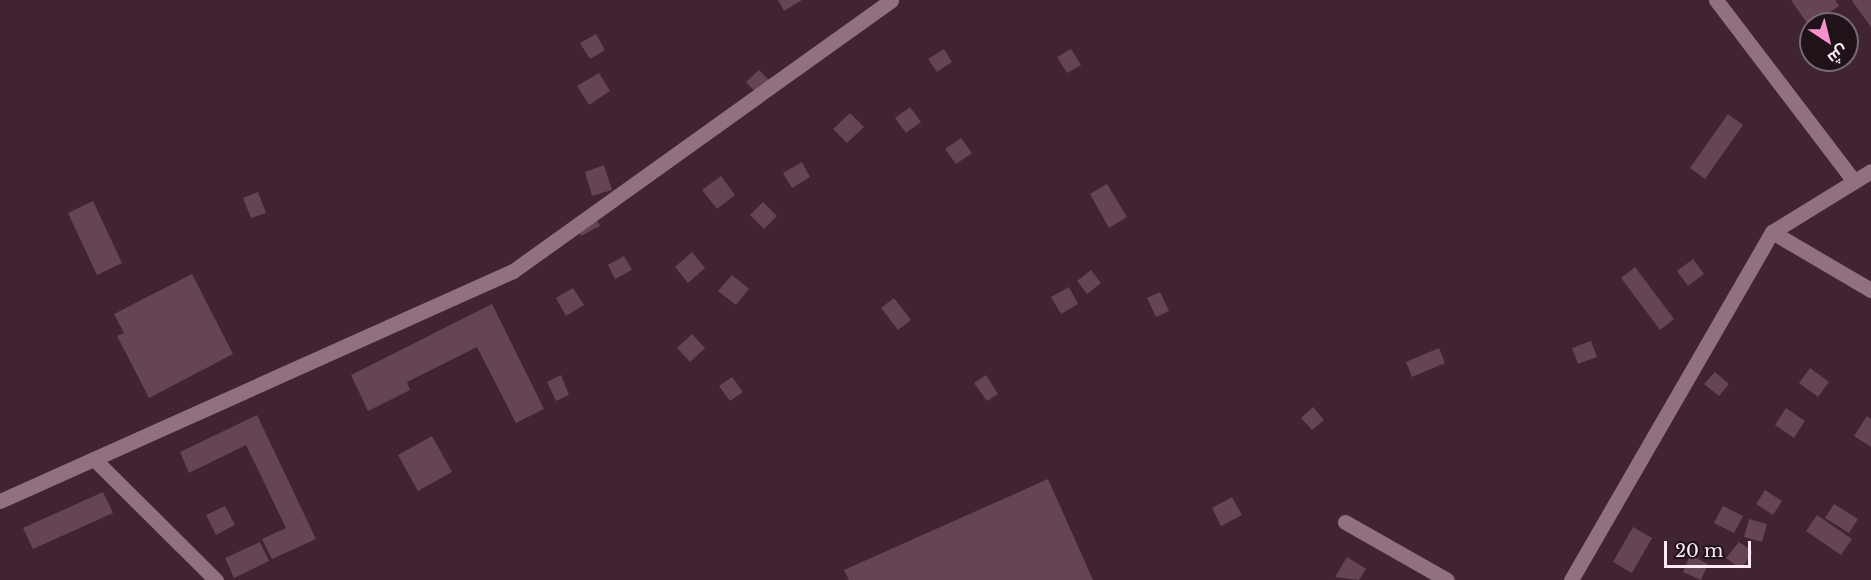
<!DOCTYPE html>
<html>
<head>
<meta charset="utf-8">
<style>
	body { margin:0 }
	#map { position:relative; width:1871px; height:580px; overflow:hidden; background:#402434; font-family:"Libre Baskerville",Cairo,serif }
	div>[style] { position:absolute }
	.building>* { inset:0; background:#644455 }
	.minor>* { height:15px; margin:-7.5px; padding:0 7.5px; transform-origin:7.5px; border-radius:7.5px; background:#917081 }
	span { translate:-50% -50%; white-space:nowrap; text-align:center; line-height:1.15; -webkit-text-stroke:6px #1f1219; paint-order:stroke }
	.north { position:absolute; left:1799px; top:12px; width:60px; height:60px; box-sizing:border-box; background:#1f1219; border:2px solid #786871; border-radius:50%; rotate:145deg; font-size:16px; font-weight:700; line-height:24px; text-align:center; color:#feeaf4 }
	.north::after { content:''; display:block; margin:auto; width:21px; height:27px; background:#f890cb; clip-path:polygon(50% 0,100% 100%,50% 72%,0 100%) }
	.scale { position:absolute; left:1664px; top:541px; width:87px; height:27px; box-sizing:border-box; border:3px solid #feeaf4; border-top:0; padding-left:8px; font-size:18px; line-height:21px; white-space:nowrap; color:#feeaf4; -webkit-text-stroke:4px #1f1219; paint-order:stroke }
</style>
</head>
<body>
<div id="map">
	<div class="building">
		<i style="clip-path:polygon(778px 0,802px 0,784px 11px)"></i>
		<i style="clip-path:polygon(1791px 0,1835px 0,1839px 6px,1809px 26px)"></i>
		<i style="clip-path:polygon(1854px 0,1871px 0,1871px 27px,1852px 1px)"></i>
		<i style="clip-path:polygon(596px 34px,605px 50px,590px 59px,580px 43px)"></i>
		<i style="clip-path:polygon(944px 49px,952px 62px,937px 72px,928px 59px)"></i>
		<i style="clip-path:polygon(1071px 49px,1081px 65px,1067px 73px,1057px 57px)"></i>
		<i style="clip-path:polygon(759px 70px,770px 81px,757px 94px,746px 82px)"></i>
		<i style="clip-path:polygon(599px 73px,610px 91px,589px 105px,577px 86px)"></i>
		<i style="clip-path:polygon(910px 107px,921px 122px,906px 133px,895px 118px)"></i>
		<i style="clip-path:polygon(850px 113px,864px 127px,847px 143px,833px 129px)"></i>
		<i style="clip-path:polygon(1728px 114px,1743px 125px,1705px 179px,1690px 168px)"></i>
		<i style="clip-path:polygon(961px 138px,972px 153px,956px 164px,945px 149px)"></i>
		<i style="clip-path:polygon(802px 162px,810px 177px,792px 188px,783px 173px)"></i>
		<i style="clip-path:polygon(604px 165px,612px 190px,592px 196px,585px 172px)"></i>
		<i style="clip-path:polygon(721px 176px,735px 195px,717px 209px,702px 190px)"></i>
		<i style="clip-path:polygon(1107px 184px,1127px 217px,1109px 228px,1090px 194px)"></i>
		<i style="clip-path:polygon(258px 192px,266px 213px,251px 218px,243px 198px)"></i>
		<i style="clip-path:polygon(93px 201px,122px 263px,97px 275px,68px 213px)"></i>
		<i style="clip-path:polygon(763px 202px,777px 216px,764px 229px,750px 215px)"></i>
		<i style="clip-path:polygon(594px 214px,600px 226px,581px 236px,575px 223px)"></i>
		<i style="clip-path:polygon(692px 252px,705px 268px,688px 283px,675px 267px)"></i>
		<i style="clip-path:polygon(624px 256px,632px 270px,615px 279px,608px 265px)"></i>
		<i style="clip-path:polygon(1693px 259px,1704px 274px,1688px 286px,1677px 271px)"></i>
		<i style="clip-path:polygon(1635px 267px,1674px 319px,1660px 330px,1621px 278px)"></i>
		<i style="clip-path:polygon(1091px 270px,1101px 283px,1087px 294px,1077px 281px)"></i>
		<i style="clip-path:polygon(192px 274px,233px 354px,149px 398px,117px 336px,124px 333px,114px 314px)"></i>
		<i style="clip-path:polygon(732px 275px,749px 289px,736px 305px,718px 291px)"></i>
		<i style="clip-path:polygon(1069px 287px,1078px 304px,1061px 314px,1051px 297px)"></i>
		<i style="clip-path:polygon(573px 288px,584px 305px,566px 316px,556px 298px)"></i>
		<i style="clip-path:polygon(1160px 292px,1169px 311px,1156px 317px,1147px 298px)"></i>
		<i style="clip-path:polygon(894px 298px,911px 320px,898px 330px,881px 308px)"></i>
		<i style="clip-path:polygon(492px 304px,544px 409px,516px 423px,477px 347px,407px 382px,410px 390px,368px 411px,351px 375px)"></i>
		<i style="clip-path:polygon(692px 334px,705px 348px,690px 362px,677px 348px)"></i>
		<i style="clip-path:polygon(1591px 341px,1597px 357px,1578px 364px,1572px 348px)"></i>
		<i style="clip-path:polygon(1439px 348px,1445px 363px,1412px 377px,1406px 362px)"></i>
		<i style="clip-path:polygon(1810px 368px,1829px 382px,1818px 397px,1799px 383px)"></i>
		<i style="clip-path:polygon(1715px 372px,1729px 384px,1719px 396px,1704px 384px)"></i>
		<i style="clip-path:polygon(561px 375px,569px 395px,556px 401px,547px 382px)"></i>
		<i style="clip-path:polygon(986px 375px,998px 394px,987px 401px,974px 383px)"></i>
		<i style="clip-path:polygon(732px 377px,743px 392px,730px 401px,719px 386px)"></i>
		<i style="clip-path:polygon(1313px 407px,1324px 420px,1312px 430px,1301px 418px)"></i>
		<i style="clip-path:polygon(1786px 408px,1805px 421px,1794px 438px,1775px 425px)"></i>
		<i style="clip-path:polygon(257px 415px,316px 539px,272px 559px,262px 539px,286px 528px,246px 445px,189px 473px,180px 452px)"></i>
		<i style="clip-path:polygon(1867px 416px,1871px 419px,1871px 447px,1854px 436px)"></i>
		<i style="clip-path:polygon(432px 436px,452px 472px,418px 491px,398px 455px)"></i>
		<i style="clip-path:polygon(1048px 479px,1093px 580px,849px 580px,844px 570px)"></i>
		<i style="clip-path:polygon(1765px 490px,1782px 501px,1773px 515px,1756px 504px)"></i>
		<i style="clip-path:polygon(103px 492px,113px 513px,33px 549px,23px 528px)"></i>
		<i style="clip-path:polygon(1232px 497px,1242px 515px,1221px 526px,1212px 508px)"></i>
		<i style="clip-path:polygon(1834px 504px,1858px 519px,1849px 533px,1825px 518px)"></i>
		<i style="clip-path:polygon(225px 506px,235px 525px,216px 535px,206px 515px)"></i>
		<i style="clip-path:polygon(1723px 506px,1743px 516px,1734px 533px,1714px 523px)"></i>
		<i style="clip-path:polygon(1817px 515px,1852px 539px,1841px 555px,1806px 531px)"></i>
		<i style="clip-path:polygon(1749px 519px,1767px 524px,1762px 542px,1744px 537px)"></i>
		<i style="clip-path:polygon(1633px 527px,1652px 538px,1632px 573px,1613px 562px)"></i>
		<i style="clip-path:polygon(260px 542px,269px 561px,234px 578px,225px 558px)"></i>
		<i style="clip-path:polygon(1739px 542px,1753px 552px,1741px 569px,1726px 558px)"></i>
		<i style="clip-path:polygon(1690px 555px,1708px 564px,1701px 580px,1683px 572px)"></i>
		<i style="clip-path:polygon(1347px 557px,1366px 569px,1359px 580px,1335px 577px)"></i>
	</div>
	<div class="minor">
		<i style="left:1716px;top:0;width:228px;rotate:52.7deg"></i>
		<i style="left:1772px;top:232px;width:115px;rotate:30.4deg"></i>
		<i style="left:94px;top:459px;width:172px;rotate:44.8deg"></i>
		<i style="left:0;top:501px;width:562px;rotate:-24.15deg"></i>
		<i style="left:513px;top:271px;width:465px;rotate:-35.6deg"></i>
		<i style="left:1345px;top:522px;width:117px;rotate:29.6deg"></i>
		<i style="left:1571px;top:580px;width:402px;rotate:-60deg"></i>
		<i style="left:1772px;top:232px;width:116px;rotate:-31.6deg"></i>
	</div>
	<div class="north">ش</div>
	<div class="scale">20 m</div>
</div>
</body>
</html>
